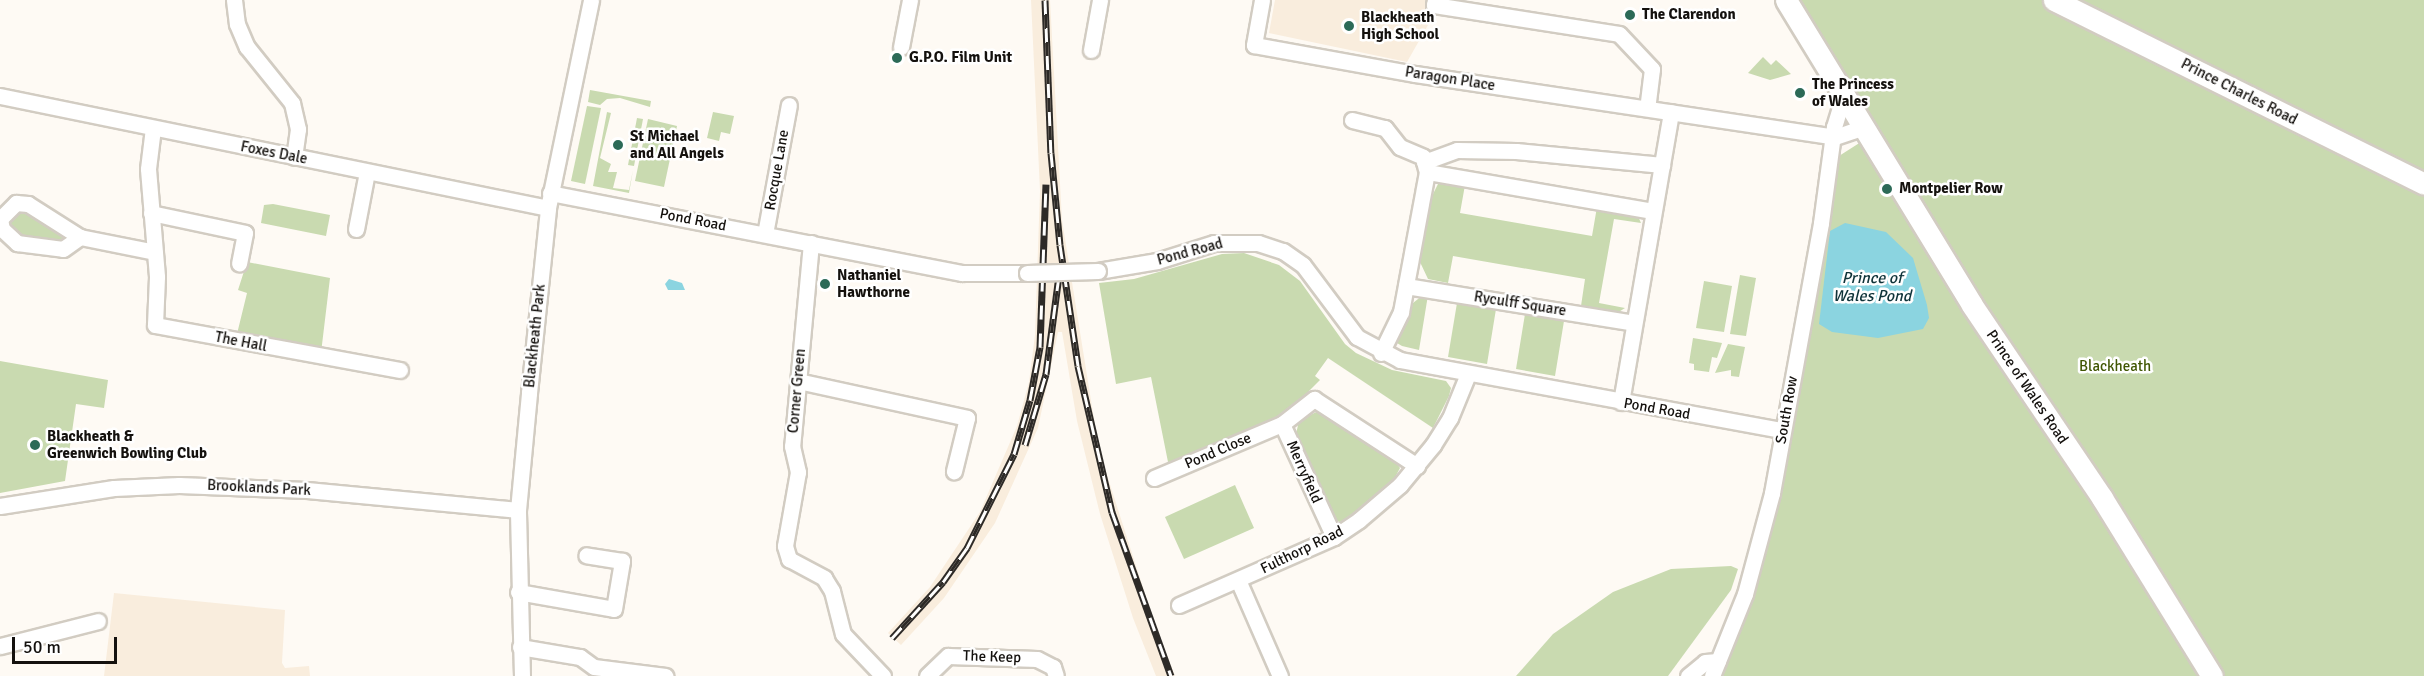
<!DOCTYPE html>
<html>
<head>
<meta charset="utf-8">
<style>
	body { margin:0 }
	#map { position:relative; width:2424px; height:676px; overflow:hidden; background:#fefaf4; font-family:Signika,sans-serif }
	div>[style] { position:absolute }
	.built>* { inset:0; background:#f9eddd }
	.green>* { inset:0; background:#c9dab0 }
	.water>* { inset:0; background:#8bd4e0 }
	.roads { filter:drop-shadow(2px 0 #d2ccc2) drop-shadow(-2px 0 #d2ccc2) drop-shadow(0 2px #d2ccc2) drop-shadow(0 -2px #d2ccc2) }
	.street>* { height:15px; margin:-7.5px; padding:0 7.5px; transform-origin:7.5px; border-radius:7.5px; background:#fff }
	.secondary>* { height:21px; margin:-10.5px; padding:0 10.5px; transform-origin:10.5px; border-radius:10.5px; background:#fff }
	.rail>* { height:7px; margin-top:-3.5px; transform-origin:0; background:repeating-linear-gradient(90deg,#fff 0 14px,#2d2a27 0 28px); box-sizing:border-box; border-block:2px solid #2d2a27 }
	.bridges { filter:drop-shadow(2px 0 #d2ccc2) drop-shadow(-2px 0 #d2ccc2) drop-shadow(0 2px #d2ccc2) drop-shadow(0 -2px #d2ccc2) }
	.street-bridge>* { height:15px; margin:-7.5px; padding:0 7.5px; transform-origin:7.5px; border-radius:7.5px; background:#fff }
	.dots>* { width:16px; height:16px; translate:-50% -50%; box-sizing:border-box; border:3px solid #fff; border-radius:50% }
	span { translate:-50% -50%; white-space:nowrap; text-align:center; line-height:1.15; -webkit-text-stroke:5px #fff; paint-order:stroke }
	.poi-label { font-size:15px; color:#14110e; font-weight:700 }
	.left { translate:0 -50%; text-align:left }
	.street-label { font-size:15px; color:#14110e }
	.park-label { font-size:15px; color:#415704 }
	.water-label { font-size:16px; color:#0f3339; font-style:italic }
	.scale { position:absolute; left:12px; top:637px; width:105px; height:27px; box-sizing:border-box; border:3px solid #14110e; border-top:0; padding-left:8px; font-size:18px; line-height:21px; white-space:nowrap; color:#14110e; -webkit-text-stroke:4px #fff; paint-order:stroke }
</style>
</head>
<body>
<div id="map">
	<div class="built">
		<i style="clip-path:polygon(1031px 0,1050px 0,1062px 220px,1099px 450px,1153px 619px,1175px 676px,1156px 676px,1133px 618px,1100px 514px,1077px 421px,1062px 332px,1058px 332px,1038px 428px,995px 523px,944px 598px,901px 645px,888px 633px,930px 587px,980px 512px,1017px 426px,1029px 382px,1035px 335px,1040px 191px)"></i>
		<i style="clip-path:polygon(1275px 0,1428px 0,1432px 18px,1407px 62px,1269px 33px)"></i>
		<i style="clip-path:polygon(114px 593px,285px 610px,282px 663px,285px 668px,309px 666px,310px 676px,104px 676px)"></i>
	</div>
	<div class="green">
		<i style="clip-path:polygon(1794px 0,2424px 0,2424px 676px,1723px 676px,1762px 564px,1782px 485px,1839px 156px,1875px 133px)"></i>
		<i style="clip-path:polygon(1763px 57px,1771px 65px,1776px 60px,1791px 74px,1770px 80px,1748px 73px)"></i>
		<i style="clip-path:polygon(590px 90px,651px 101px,650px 107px,620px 98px,607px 99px,600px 105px,588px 102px)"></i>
		<i style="clip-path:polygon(587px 106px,601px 108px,585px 184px,571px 181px)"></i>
		<i style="clip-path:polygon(607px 112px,611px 113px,600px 158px,611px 164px,608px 172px,617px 172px,613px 188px,629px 190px,633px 170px,629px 193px,593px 186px)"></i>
		<i style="clip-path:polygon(713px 112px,734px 116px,730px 134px,721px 132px,719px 141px,707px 138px)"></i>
		<i style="clip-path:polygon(637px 118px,643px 119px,634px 166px,628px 165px)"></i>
		<i style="clip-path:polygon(648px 119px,677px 126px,664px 187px,635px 181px)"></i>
		<i style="clip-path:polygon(1445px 181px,1465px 185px,1460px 213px,1592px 236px,1597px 207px,1637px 214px,1641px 223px,1614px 219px,1599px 303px,1625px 308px,1617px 313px,1581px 306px,1585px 279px,1453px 256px,1448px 283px,1428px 279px,1420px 262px,1430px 200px,1438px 184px)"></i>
		<i style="clip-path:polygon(273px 204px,330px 215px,326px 236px,261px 223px,264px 205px)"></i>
		<i style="clip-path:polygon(26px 209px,59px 231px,65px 240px,18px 236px,7px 224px,8px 218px,13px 212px)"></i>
		<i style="clip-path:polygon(1244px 253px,1279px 265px,1300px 281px,1345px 344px,1356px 353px,1392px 370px,1446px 381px,1451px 388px,1449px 396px,1433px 428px,1328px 358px,1315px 376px,1320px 380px,1286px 414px,1169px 467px,1151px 377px,1116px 384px,1099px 283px,1134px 279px,1222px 254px)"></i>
		<i style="clip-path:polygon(247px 262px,330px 278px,321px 353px,236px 338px,247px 293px,238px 290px)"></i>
		<i style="clip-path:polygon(1740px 275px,1756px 278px,1746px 336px,1730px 334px)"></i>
		<i style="clip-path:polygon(1704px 281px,1732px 286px,1724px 332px,1696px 328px)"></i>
		<i style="clip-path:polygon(1423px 295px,1428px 295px,1419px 350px,1402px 346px,1397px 343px,1413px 303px)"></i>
		<i style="clip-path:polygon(1457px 303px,1496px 309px,1487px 364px,1448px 357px)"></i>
		<i style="clip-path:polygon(1525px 314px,1564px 321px,1555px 376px,1516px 369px)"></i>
		<i style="clip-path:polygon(1693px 338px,1722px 343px,1717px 358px,1712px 357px,1709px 372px,1694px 370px,1694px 364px,1689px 363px)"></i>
		<i style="clip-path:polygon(1728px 344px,1745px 347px,1739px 377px,1731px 376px,1731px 370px,1715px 373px)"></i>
		<i style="clip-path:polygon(0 361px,108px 380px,104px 408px,76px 404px,65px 481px,0 493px)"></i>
		<i style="clip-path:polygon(1320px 410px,1393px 458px,1400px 468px,1390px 487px,1343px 523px,1334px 520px,1295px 438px,1299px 421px)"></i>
		<i style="clip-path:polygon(1235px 485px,1254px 528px,1184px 559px,1165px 517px)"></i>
		<i style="clip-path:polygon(1731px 566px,1738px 569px,1731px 590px,1668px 676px,1516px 676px,1553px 634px,1613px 592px,1671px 569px)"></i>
	</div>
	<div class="water">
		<i style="clip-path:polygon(1845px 223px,1886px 232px,1913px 258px,1927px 305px,1929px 318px,1923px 329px,1878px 338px,1832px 332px,1819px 324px,1830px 231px)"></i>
		<i style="clip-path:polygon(669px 279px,682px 283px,685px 290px,668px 290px,665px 284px)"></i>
	</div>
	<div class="roads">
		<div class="street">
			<i style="left:234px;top:0;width:24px;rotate:83deg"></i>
			<i style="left:237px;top:24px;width:25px;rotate:67deg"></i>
			<i style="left:247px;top:47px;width:72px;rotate:51.2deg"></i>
			<i style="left:292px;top:103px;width:27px;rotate:77deg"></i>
			<i style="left:298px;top:129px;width:28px;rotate:98deg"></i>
			<i style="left:1262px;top:0;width:46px;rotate:100.1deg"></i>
			<i style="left:1254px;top:45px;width:164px;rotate:10.2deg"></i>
			<i style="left:1415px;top:74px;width:425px;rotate:8.5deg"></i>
			<i style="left:1835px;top:137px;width:28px;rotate:-19deg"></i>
			<i style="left:1435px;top:0;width:5px;rotate:101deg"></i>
			<i style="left:1434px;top:5px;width:187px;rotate:8.9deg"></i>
			<i style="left:1619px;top:34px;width:48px;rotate:46.7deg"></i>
			<i style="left:1652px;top:69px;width:39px;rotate:97deg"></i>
			<i style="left:901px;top:47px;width:48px;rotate:-79.2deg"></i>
			<i style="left:1091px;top:50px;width:51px;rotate:-79.8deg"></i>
			<i style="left:0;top:96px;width:559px;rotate:11.55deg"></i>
			<i style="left:1352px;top:120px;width:34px;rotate:14deg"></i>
			<i style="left:1385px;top:128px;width:24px;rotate:52deg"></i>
			<i style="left:1400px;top:147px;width:25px;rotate:23deg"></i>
			<i style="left:1423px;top:157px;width:12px;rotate:76deg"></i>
			<i style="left:153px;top:128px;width:41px;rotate:97deg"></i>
			<i style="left:148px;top:169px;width:108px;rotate:85.2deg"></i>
			<i style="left:157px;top:277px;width:48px;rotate:92.4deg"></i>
			<i style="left:155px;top:325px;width:249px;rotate:10.4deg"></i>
			<i style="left:1424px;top:162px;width:35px;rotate:-20deg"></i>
			<i style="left:1457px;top:150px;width:59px;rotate:1deg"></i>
			<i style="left:1516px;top:151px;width:147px;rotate:5.5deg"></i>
			<i style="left:550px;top:193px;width:420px;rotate:11deg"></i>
			<i style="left:962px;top:273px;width:65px"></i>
			<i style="left:151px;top:213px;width:96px;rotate:12deg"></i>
			<i style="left:245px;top:233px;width:31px;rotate:101deg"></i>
			<i style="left:0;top:219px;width:23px;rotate:-45deg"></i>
			<i style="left:16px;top:203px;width:12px;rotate:5deg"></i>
			<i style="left:28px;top:204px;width:62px;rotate:32.4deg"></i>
			<i style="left:80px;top:237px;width:76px;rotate:11.3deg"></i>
			<i style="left:0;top:219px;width:10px;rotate:79deg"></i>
			<i style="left:2px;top:229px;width:21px;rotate:43deg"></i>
			<i style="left:17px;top:243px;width:46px;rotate:7.4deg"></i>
			<i style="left:63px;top:249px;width:21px;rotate:-35deg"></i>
			<i style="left:356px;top:229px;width:58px;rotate:-79.1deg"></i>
			<i style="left:765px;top:234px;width:131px;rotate:-79.5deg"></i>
			<i style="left:811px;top:243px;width:204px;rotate:95.3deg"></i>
			<i style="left:792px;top:446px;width:27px;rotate:77deg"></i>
			<i style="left:798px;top:472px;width:75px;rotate:100deg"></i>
			<i style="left:785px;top:546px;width:14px;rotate:73deg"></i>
			<i style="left:789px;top:559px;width:40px;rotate:28deg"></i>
			<i style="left:824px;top:578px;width:15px;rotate:58deg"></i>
			<i style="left:832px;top:591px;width:44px;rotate:75.7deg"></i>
			<i style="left:843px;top:634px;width:58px;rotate:46.4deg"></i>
			<i style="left:1098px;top:271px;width:60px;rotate:-9.6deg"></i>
			<i style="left:1157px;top:261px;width:60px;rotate:-17.5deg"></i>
			<i style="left:1214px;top:243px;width:44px"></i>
			<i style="left:1258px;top:243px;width:26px;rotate:18deg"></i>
			<i style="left:1283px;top:251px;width:24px;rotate:35deg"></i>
			<i style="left:1303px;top:265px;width:90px;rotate:53.1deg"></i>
			<i style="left:1357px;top:337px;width:49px;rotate:28.1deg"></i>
			<i style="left:1400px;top:360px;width:389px;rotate:10.4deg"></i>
			<i style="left:1406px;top:286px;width:231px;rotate:9.2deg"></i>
			<i style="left:1381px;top:353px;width:46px;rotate:-64deg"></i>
			<i style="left:1401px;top:312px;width:142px;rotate:-79.5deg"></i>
			<i style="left:1427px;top:172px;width:229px;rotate:9.8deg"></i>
			<i style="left:798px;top:381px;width:173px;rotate:12.3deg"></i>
			<i style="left:967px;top:418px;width:55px;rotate:103.8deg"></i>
			<i style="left:1621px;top:402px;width:294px;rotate:-80.2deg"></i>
			<i style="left:1154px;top:478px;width:139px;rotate:-22.9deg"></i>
			<i style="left:0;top:506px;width:115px;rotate:-9deg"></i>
			<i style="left:114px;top:488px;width:65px;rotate:-2.6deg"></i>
			<i style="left:179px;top:485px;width:128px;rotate:2.2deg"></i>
			<i style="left:307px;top:490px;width:212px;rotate:5.4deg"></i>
			<i style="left:1334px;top:537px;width:124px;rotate:-114.7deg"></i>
			<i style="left:1282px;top:424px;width:41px;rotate:-38deg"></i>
			<i style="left:1314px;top:399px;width:123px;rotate:33deg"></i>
			<i style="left:1238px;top:580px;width:105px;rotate:66.4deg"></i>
			<i style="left:518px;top:592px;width:97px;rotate:10deg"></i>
			<i style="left:614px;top:609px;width:49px;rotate:-80.5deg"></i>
			<i style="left:622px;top:561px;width:36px;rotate:-171deg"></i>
			<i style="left:1179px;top:605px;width:169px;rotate:-23.7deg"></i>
			<i style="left:1334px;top:537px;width:30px;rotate:-34deg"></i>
			<i style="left:1359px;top:520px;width:54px;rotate:-40.5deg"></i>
			<i style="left:1400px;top:485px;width:52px;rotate:-50.5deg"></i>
			<i style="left:1433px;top:445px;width:32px;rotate:-58deg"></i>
			<i style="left:1450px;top:418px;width:48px;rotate:-67.8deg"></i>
			<i style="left:0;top:646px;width:101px;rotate:-14.3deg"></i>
			<i style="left:520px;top:647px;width:61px;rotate:9.5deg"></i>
			<i style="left:580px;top:657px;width:17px;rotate:36deg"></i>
			<i style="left:594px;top:667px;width:72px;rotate:7.2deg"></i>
			<i style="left:522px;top:676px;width:166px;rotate:-91.4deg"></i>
			<i style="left:518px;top:510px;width:118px;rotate:-84.6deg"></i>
			<i style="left:529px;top:393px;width:186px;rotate:-84.1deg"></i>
			<i style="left:548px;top:208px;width:212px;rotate:-78.3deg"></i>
			<i style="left:927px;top:676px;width:29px;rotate:-44deg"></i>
			<i style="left:948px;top:656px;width:89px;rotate:1.9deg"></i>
			<i style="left:1037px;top:659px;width:18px;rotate:27deg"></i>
			<i style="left:1053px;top:667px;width:9px;rotate:72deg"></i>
			<i style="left:1688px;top:676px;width:22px;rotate:-39deg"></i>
			<i style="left:1705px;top:662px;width:13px;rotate:-4deg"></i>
			<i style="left:1712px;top:676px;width:88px;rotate:-68.1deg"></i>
			<i style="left:1745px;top:594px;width:105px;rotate:-75deg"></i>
			<i style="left:1772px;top:493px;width:274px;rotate:-79.7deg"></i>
			<i style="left:1821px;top:223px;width:97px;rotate:-82.3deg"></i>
			<i style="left:1834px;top:127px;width:30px;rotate:-73deg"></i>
		</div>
		<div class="secondary">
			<i style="left:1786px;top:0;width:357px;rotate:58.6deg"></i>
			<i style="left:1972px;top:305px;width:233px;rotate:56deg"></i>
			<i style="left:2102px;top:498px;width:209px;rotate:58.3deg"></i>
			<i style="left:2054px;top:0;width:413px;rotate:26.4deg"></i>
		</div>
	</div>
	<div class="rail">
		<i style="left:1045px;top:0;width:153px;rotate:87.8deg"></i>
		<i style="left:1051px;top:153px;width:92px;rotate:84.4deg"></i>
		<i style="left:1060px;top:245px;width:122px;rotate:81.5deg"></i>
		<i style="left:1078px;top:366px;width:150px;rotate:76.9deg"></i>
		<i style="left:1112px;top:512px;width:174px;rotate:70.2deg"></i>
		<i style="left:1025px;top:445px;width:74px;rotate:-73.5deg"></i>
		<i style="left:1046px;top:374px;width:100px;rotate:-82.5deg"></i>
		<i style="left:892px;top:638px;width:76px;rotate:-47.7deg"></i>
		<i style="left:943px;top:582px;width:42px;rotate:-54.8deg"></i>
		<i style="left:967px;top:548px;width:105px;rotate:-63.4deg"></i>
		<i style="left:1014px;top:454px;width:56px;rotate:-73.5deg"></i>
		<i style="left:1030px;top:400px;width:54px;rotate:-79.3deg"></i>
		<i style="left:1040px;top:347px;width:163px;rotate:-87.9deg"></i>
	</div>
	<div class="bridges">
		<div class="street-bridge">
			<i style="left:1027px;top:273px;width:71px;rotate:-1.6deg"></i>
		</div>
	</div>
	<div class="dots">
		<i style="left:1630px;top:15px;background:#2c6a57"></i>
		<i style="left:1349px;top:26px;background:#2c6a57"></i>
		<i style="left:897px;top:58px;background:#2c6a57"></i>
		<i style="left:1800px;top:93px;background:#2c6a57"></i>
		<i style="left:618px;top:145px;background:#2c6a57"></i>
		<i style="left:1887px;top:189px;background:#2c6a57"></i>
		<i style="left:825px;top:284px;background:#2c6a57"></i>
		<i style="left:35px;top:445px;background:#2c6a57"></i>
	</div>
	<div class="poi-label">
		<span class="left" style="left:1642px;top:15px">The Clarendon</span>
		<span class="left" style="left:1361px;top:26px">Blackheath<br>High School</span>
		<span class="left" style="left:909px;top:58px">G.P.O. Film Unit</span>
		<span class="left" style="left:1812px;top:93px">The Princess<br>of Wales</span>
		<span class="left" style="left:630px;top:145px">St Michael<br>and All Angels</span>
		<span class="left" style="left:1899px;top:189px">Montpelier Row</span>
		<span class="left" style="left:837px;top:284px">Nathaniel<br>Hawthorne</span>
		<span class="left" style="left:47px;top:445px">Blackheath &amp;<br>Greenwich Bowling Club</span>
	</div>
	<div class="street-label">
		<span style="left:1450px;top:79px;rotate:9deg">Paragon Place</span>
		<span style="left:2239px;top:92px;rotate:27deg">Prince Charles Road</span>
		<span style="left:274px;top:153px;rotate:11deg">Foxes Dale</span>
		<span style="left:777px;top:170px;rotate:-80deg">Rocque Lane</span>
		<span style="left:693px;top:220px;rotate:11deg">Pond Road</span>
		<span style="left:1190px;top:252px;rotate:-15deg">Pond Road</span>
		<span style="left:1520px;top:304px;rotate:9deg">Ryculff Square</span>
		<span style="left:535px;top:336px;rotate:-84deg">Blackheath Park</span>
		<span style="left:241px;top:342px;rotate:11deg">The Hall</span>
		<span style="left:2027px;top:387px;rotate:56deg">Prince of Wales Road</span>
		<span style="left:797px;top:391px;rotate:-85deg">Corner Green</span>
		<span style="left:1657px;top:409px;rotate:10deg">Pond Road</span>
		<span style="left:1787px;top:410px;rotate:-80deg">South Row</span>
		<span style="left:1218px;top:451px;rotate:-23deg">Pond Close</span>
		<span style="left:1304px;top:472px;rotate:66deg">Merryfield</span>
		<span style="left:259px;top:488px;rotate:3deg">Brooklands Park</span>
		<span style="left:1302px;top:550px;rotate:-26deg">Fulthorp Road</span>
		<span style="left:992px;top:657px;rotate:2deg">The Keep</span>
	</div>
	<div class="park-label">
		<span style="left:2115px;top:367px">Blackheath</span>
	</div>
	<div class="water-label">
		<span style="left:1872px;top:287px">Prince of<br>Wales Pond</span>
	</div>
	<div class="scale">50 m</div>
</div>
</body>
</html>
